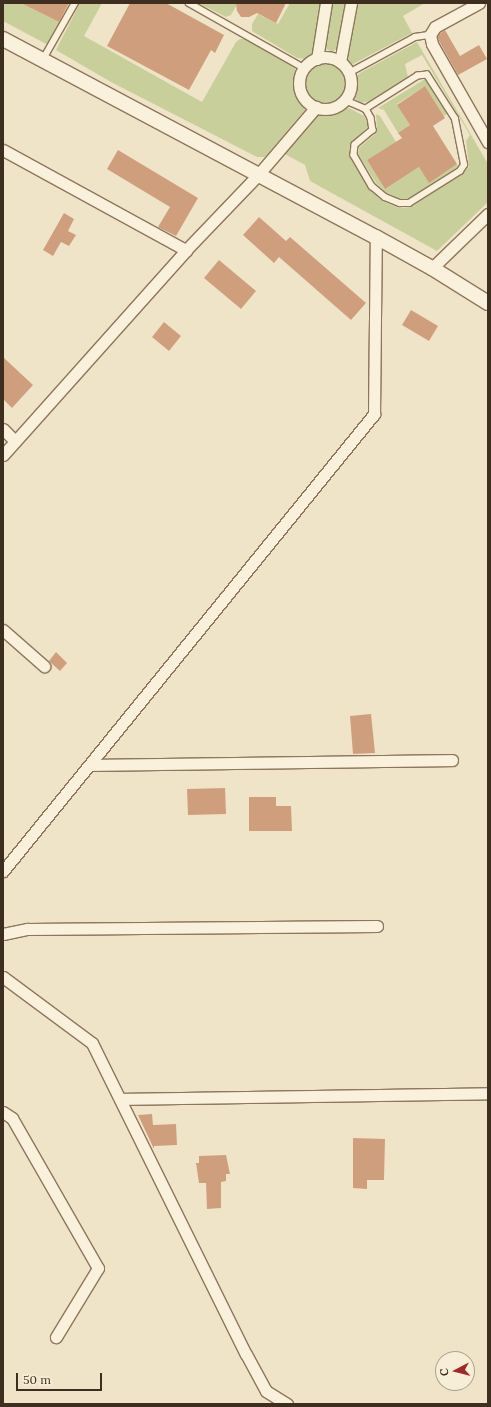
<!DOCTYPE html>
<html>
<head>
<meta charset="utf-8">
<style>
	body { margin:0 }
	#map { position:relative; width:491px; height:1407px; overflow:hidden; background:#f0e4c8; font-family:Lora,serif }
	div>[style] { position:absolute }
	.green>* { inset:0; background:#c9cf9b }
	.round { border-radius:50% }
	.building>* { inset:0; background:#cf9f7d }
	.roads { filter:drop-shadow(1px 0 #8d765c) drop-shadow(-1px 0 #8d765c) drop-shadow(0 1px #8d765c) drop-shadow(0 -1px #8d765c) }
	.service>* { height:5.5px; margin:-2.75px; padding:0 2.75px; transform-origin:2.75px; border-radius:2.75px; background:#faf1dc }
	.minor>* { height:11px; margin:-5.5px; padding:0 5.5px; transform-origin:5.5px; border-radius:5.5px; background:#faf1dc }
	.minor>.ring { margin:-5.5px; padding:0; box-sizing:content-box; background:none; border:11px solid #faf1dc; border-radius:50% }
	.tertiary>* { height:14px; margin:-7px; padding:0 7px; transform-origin:7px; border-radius:7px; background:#faf1dc }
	span { translate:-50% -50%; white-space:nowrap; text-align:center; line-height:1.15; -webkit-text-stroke:3.5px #f7eed8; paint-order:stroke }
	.frame { position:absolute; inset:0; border:4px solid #3d2e20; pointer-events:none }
	.north { position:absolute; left:435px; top:1351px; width:40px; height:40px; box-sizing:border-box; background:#f7eed8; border:1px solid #ada18e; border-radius:50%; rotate:263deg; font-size:11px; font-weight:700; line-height:16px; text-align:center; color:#3d2e20 }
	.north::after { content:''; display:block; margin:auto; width:14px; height:18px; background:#9e2a2b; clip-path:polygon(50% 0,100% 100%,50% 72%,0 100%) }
	.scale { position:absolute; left:16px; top:1373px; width:86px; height:18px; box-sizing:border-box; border:2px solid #3d2e20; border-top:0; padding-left:5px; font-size:12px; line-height:14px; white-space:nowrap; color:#3d2e20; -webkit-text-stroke:3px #f7eed8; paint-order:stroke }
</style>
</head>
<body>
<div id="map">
	<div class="green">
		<i style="clip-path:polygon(3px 3px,34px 3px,31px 8px,59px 22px,67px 9px,48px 45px,3px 21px)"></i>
		<i style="clip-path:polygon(80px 3px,102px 3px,84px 36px,202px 102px,236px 42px,240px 39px,246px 39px,295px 68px,296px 92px,305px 110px,265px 157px,257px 157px,111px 82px,56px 50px)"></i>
		<i style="clip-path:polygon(198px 3px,238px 3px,231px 15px,226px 17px)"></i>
		<i style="clip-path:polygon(290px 3px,322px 3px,313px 52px,307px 59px,297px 58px,252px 31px,252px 24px,258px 14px,278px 24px)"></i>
		<i style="clip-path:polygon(332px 3px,345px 3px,338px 47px,333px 52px,326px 49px,325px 45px)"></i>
		<i style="clip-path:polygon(355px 3px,425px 3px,403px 16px,412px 33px,353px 64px,348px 63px,346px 57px)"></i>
		<i style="clip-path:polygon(417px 42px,488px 164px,488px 202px,437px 251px,310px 181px,305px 165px,283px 153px,316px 116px,349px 108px,364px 116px,369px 126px,351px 143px,349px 156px,369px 188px,382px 201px,399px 208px,411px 207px,462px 174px,469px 167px,466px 141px,470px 135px,422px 55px,405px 64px,408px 77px,370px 101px,361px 103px,353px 97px,356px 77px,360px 73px)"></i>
		<i class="round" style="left:304px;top:62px;width:42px;height:42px"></i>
		<i style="clip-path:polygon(425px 79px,448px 113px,444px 116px,425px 86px,397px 104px,410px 125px,398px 133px,384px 110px,378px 108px)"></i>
		<i style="clip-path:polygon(376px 114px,380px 116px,396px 142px,367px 160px,385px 189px,419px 167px,429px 182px,457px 164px,458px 167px,408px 199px,400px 199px,387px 193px,376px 183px,358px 154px,359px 148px,377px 132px)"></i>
	</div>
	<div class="building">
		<i style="clip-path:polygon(21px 3px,69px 3px,59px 22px)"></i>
		<i style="clip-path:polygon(130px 3px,166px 3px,224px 35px,215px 53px,211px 50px,189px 90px,107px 46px)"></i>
		<i style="clip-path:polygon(236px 3px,286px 3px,276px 23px,257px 13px,249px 17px,241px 17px,237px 11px)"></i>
		<i style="clip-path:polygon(445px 30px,460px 56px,479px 45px,487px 59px,458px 75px,439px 41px,437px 36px)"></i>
		<i style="clip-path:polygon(425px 86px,445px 118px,433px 126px,457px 164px,429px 183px,419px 167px,385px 189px,367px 160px,402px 138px,398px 133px,410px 125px,397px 105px)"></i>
		<i style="clip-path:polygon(118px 150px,198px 198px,176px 236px,158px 227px,170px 207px,107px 169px)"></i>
		<i style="clip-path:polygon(64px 213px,74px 219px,68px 231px,76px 235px,69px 246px,61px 242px,53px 256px,43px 250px)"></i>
		<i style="clip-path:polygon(259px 217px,286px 241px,290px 237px,366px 303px,351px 320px,279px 257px,274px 263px,243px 235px)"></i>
		<i style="clip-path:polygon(219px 260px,256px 291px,241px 309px,204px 278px)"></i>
		<i style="clip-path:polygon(411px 310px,438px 326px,429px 341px,402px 325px)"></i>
		<i style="clip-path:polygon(164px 322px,181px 336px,169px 351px,152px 337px)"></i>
		<i style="clip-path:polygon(3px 357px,33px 385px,12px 408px,3px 399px)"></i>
		<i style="clip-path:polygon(56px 652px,67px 663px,60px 671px,49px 661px)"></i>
		<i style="clip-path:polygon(371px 714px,375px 753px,353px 754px,350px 716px)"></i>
		<i style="clip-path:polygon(225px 788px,226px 814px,188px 815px,187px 789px)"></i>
		<i style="clip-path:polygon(249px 797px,276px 797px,276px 806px,291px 806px,292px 831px,249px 831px)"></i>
		<i style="clip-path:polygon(152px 1114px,153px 1125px,176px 1124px,177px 1145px,154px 1146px,154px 1149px,138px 1115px)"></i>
		<i style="clip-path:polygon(353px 1138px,385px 1139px,384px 1180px,367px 1180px,367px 1189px,353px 1188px)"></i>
		<i style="clip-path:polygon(226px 1155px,230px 1174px,226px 1174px,226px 1181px,221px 1182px,221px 1208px,207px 1209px,206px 1183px,199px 1183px,196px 1163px,199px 1163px,199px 1156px)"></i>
	</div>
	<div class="roads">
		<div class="service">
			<i style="left:189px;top:3px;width:132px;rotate:29.5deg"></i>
			<i style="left:42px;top:61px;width:67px;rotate:-60.4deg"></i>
			<i style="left:349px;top:73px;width:75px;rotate:-28.6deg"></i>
			<i style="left:415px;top:37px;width:15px;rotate:-8deg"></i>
			<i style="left:345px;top:100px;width:23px;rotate:23deg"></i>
			<i style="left:366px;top:109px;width:10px;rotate:61deg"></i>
			<i style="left:371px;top:118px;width:12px;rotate:81deg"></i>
			<i style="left:373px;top:130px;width:23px;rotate:140deg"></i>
			<i style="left:355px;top:145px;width:10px;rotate:96deg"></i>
			<i style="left:354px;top:155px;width:36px;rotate:60deg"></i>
			<i style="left:372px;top:186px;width:17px;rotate:40deg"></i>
			<i style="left:385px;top:197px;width:16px;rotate:22deg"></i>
			<i style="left:400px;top:203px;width:9px"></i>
			<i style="left:409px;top:203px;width:60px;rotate:-32.1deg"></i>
			<i style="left:460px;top:171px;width:7px;rotate:-56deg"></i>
			<i style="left:464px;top:165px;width:47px;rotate:-101.1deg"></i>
			<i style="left:455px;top:119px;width:52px;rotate:-122.5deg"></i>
			<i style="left:427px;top:75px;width:9px;rotate:174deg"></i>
			<i style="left:418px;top:76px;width:62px;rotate:147.6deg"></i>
		</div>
		<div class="minor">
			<i style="left:479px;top:3px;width:50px;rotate:151.4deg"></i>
			<i style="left:435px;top:27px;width:9px;rotate:122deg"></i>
			<i style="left:430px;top:35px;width:9px;rotate:77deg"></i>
			<i style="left:432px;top:44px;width:113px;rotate:60.3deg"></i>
			<i class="ring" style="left:299px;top:57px;width:41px;height:41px"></i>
			<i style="left:317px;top:59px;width:57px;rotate:-80.9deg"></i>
			<i style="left:340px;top:62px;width:60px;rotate:-79.4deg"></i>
			<i style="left:3px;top:150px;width:209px;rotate:28.7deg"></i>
			<i style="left:432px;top:268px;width:78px;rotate:-44deg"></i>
			<i style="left:3px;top:429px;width:17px;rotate:45deg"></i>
			<i style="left:3px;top:455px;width:275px;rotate:-48.2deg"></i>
			<i style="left:186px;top:250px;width:103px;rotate:-46.2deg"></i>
			<i style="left:257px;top:176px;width:91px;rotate:-49.5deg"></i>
			<i style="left:3px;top:630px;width:55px;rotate:41.3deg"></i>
			<i style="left:92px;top:765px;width:360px;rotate:-0.8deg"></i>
			<i style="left:3px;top:871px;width:589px;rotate:-50.93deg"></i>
			<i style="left:374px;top:414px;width:177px;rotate:-89.4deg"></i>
			<i style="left:3px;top:934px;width:25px;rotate:-12deg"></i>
			<i style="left:27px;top:929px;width:350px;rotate:-0.5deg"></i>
			<i style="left:3px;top:977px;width:111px;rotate:36.6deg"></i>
			<i style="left:92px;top:1043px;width:347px;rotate:63.7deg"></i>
			<i style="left:246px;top:1354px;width:42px;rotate:61.6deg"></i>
			<i style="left:266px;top:1391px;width:25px;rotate:32deg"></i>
			<i style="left:121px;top:1099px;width:367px;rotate:-0.9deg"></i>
			<i style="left:3px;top:1112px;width:11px;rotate:34deg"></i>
			<i style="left:12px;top:1118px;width:173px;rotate:60.2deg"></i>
			<i style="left:98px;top:1268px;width:81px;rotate:121.3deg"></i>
		</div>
		<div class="tertiary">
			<i style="left:3px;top:39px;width:422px;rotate:28deg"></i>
			<i style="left:376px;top:237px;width:64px;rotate:29deg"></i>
			<i style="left:432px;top:268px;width:66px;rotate:32deg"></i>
		</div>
	</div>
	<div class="frame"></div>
	<div class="north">С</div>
	<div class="scale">50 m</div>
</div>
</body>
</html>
